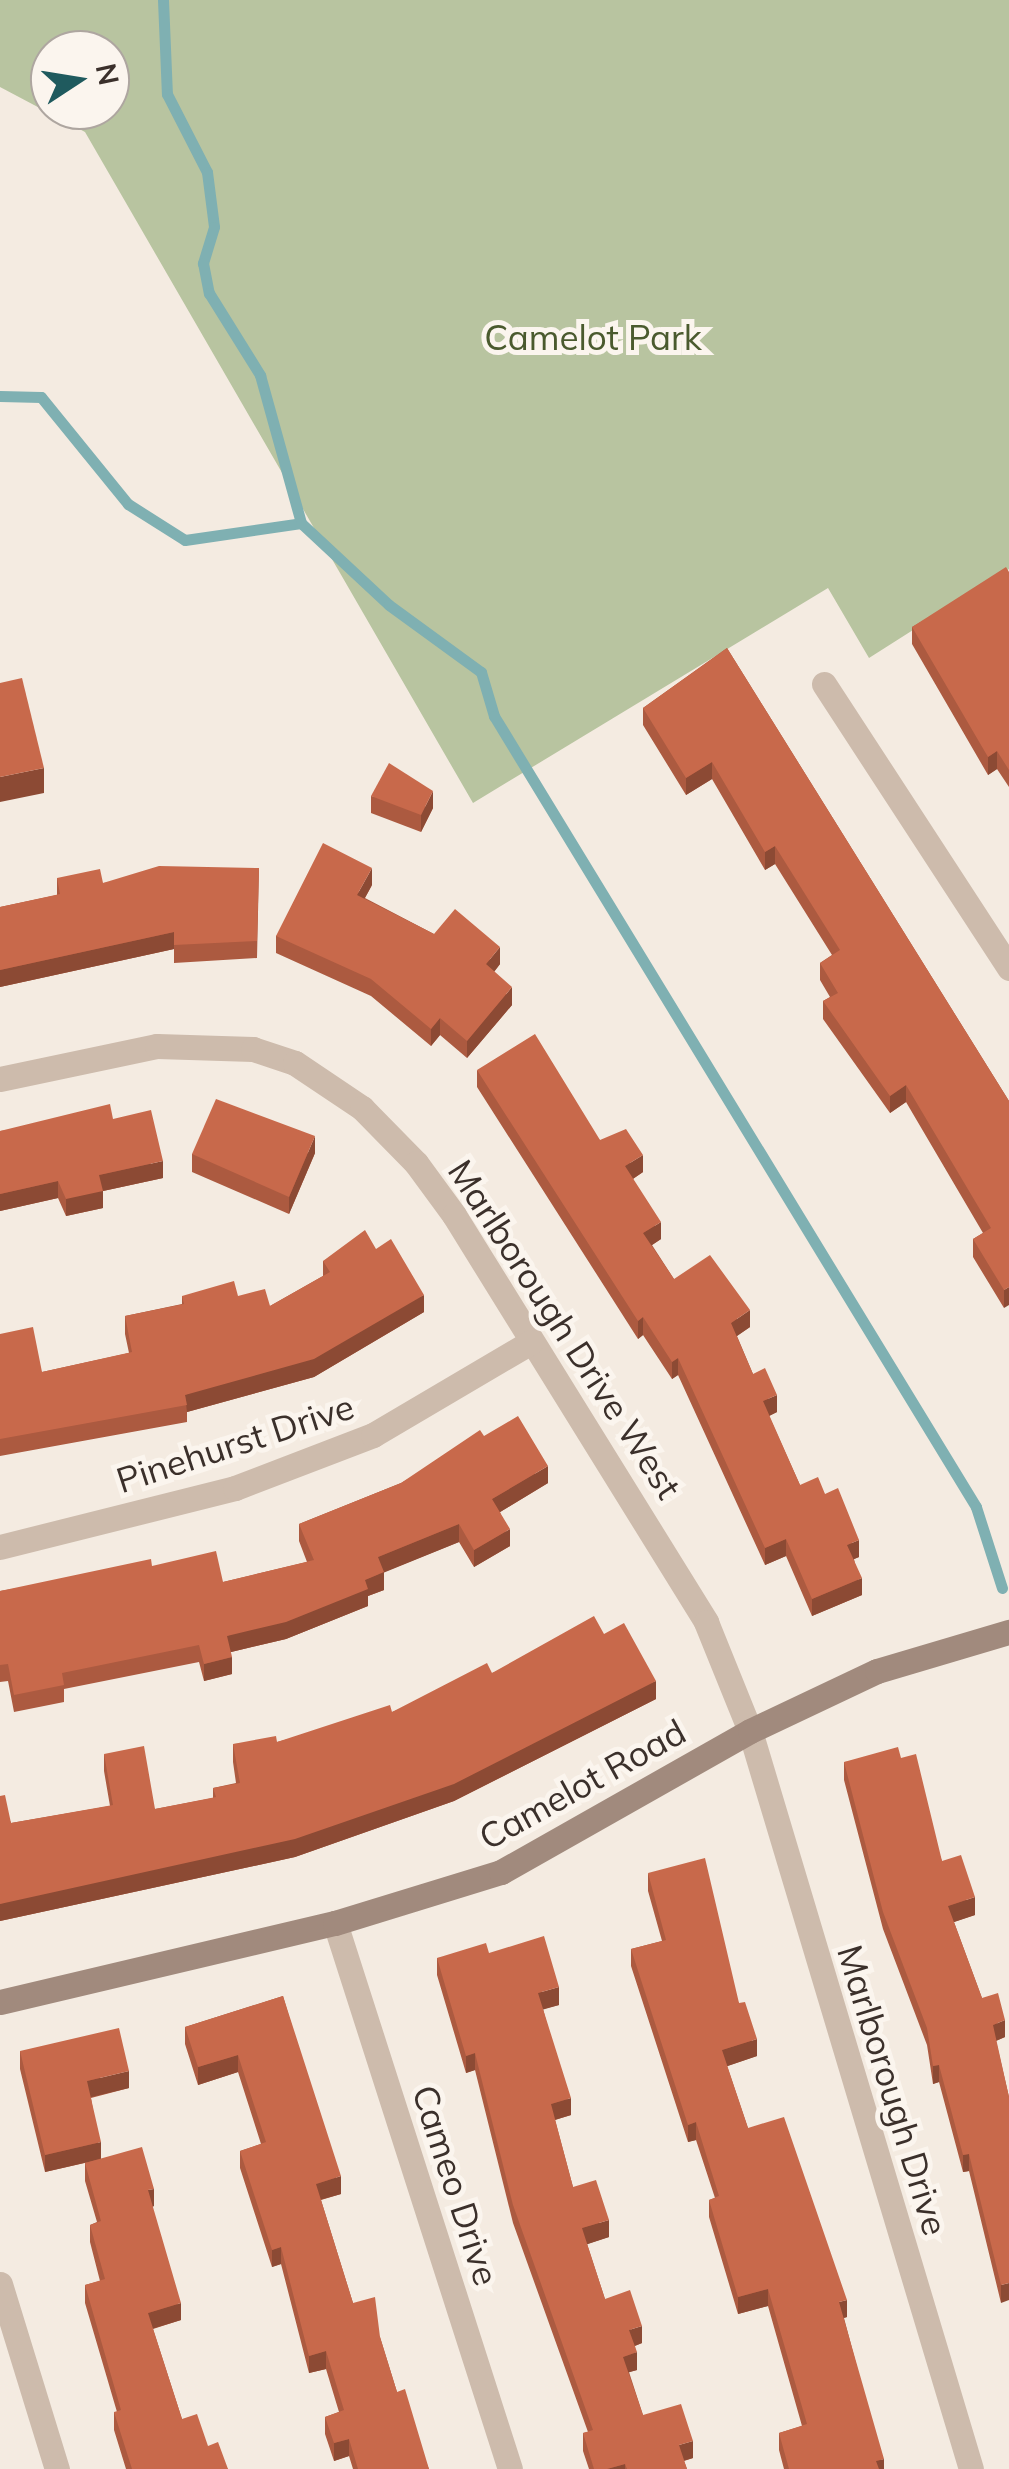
<!DOCTYPE html>
<html>
<head>
<meta charset="utf-8">
<style>
	body { margin:0 }
	#map { position:relative; width:1009px; height:2469px; overflow:hidden; background:#f4ebe1; font-family:Mulish,sans-serif }
	div>[style] { position:absolute }
	.green>* { inset:0; background:#b8c4a0 }
	.stream>* { height:11px; margin:-5.5px; padding:0 5.5px; transform-origin:5.5px; border-radius:5.5px; background:#7fb0b2 }
	.street>* { height:25px; margin:-12.5px; padding:0 12.5px; transform-origin:12.5px; border-radius:12.5px; background:#cdbbac }
	.secondary>* { height:25px; margin:-12.5px; padding:0 12.5px; transform-origin:12.5px; border-radius:12.5px; background:#a18a7d }
	.wall>* { inset:0; background:#ac5a40 }
	.shaded-wall>* { inset:0; background:#8c4a34 }
	.building>* { inset:0; background:#c8694b }
	span { translate:-50% -50%; white-space:nowrap; text-align:center; line-height:1.15; -webkit-text-stroke:10px #fbf5ee; paint-order:stroke }
	.park-label { font-size:35px; color:#4a5a2e }
	.street-label { font-size:35px; color:#3b302b }
	.north { position:absolute; left:30px; top:30px; width:100px; height:100px; box-sizing:border-box; background:#fbf5ee; border:2px solid #aea6a0; border-radius:50%; rotate:78deg; font-size:28px; font-weight:700; line-height:40px; text-align:center; color:#3b302b }
	.north::after { content:''; display:block; margin:auto; width:35px; height:45px; background:#1f5a5e; clip-path:polygon(50% 0,100% 100%,50% 72%,0 100%) }
</style>
</head>
<body>
<div id="map">
	<div class="green">
		<i style="clip-path:polygon(evenodd,0 0,1009px 0,1009px 569px,869px 658px,828px 588px,473px 803px,85px 132px,0 87px,0 0,50px 50px,110px 50px,110px 110px,50px 110px,50px 50px)"></i>
	</div>
	<div class="stream">
		<i style="left:163px;top:0;width:94px;rotate:87.6deg"></i>
		<i style="left:167px;top:94px;width:88px;rotate:62.9deg"></i>
		<i style="left:207px;top:172px;width:55px;rotate:82.7deg"></i>
		<i style="left:214px;top:227px;width:38px;rotate:107deg"></i>
		<i style="left:203px;top:263px;width:31px;rotate:79deg"></i>
		<i style="left:209px;top:293px;width:97px;rotate:58.1deg"></i>
		<i style="left:260px;top:375px;width:154px;rotate:74.5deg"></i>
		<i style="left:0;top:396px;width:41px;rotate:1.4deg"></i>
		<i style="left:41px;top:397px;width:138px;rotate:50.9deg"></i>
		<i style="left:128px;top:504px;width:67px;rotate:32.3deg"></i>
		<i style="left:185px;top:540px;width:117px;rotate:-8.3deg"></i>
		<i style="left:301px;top:523px;width:120px;rotate:43deg"></i>
		<i style="left:389px;top:605px;width:114px;rotate:36.1deg"></i>
		<i style="left:481px;top:672px;width:46px;rotate:73.5deg"></i>
		<i style="left:494px;top:716px;width:926px;rotate:58.64deg"></i>
		<i style="left:976px;top:1507px;width:85px;rotate:72.2deg"></i>
	</div>
	<div class="street">
		<i style="left:824px;top:684px;width:339px;rotate:56.9deg"></i>
		<i style="left:0;top:1079px;width:160px;rotate:-11.9deg"></i>
		<i style="left:157px;top:1046px;width:96px;rotate:1.8deg"></i>
		<i style="left:253px;top:1049px;width:44px;rotate:18.4deg"></i>
		<i style="left:295px;top:1063px;width:81px;rotate:33.9deg"></i>
		<i style="left:362px;top:1108px;width:77px;rotate:45.5deg"></i>
		<i style="left:416px;top:1163px;width:64px;rotate:53.8deg"></i>
		<i style="left:454px;top:1215px;width:479px;rotate:58.2deg"></i>
		<i style="left:706px;top:1622px;width:118px;rotate:68deg"></i>
		<i style="left:750px;top:1731px;width:770px;rotate:73.33deg"></i>
		<i style="left:0;top:1547px;width:242px;rotate:-14.1deg"></i>
		<i style="left:235px;top:1488px;width:148px;rotate:-21deg"></i>
		<i style="left:373px;top:1435px;width:183px;rotate:-30.5deg"></i>
		<i style="left:335px;top:1923px;width:573px;rotate:72.23deg"></i>
		<i style="left:0;top:2284px;width:194px;rotate:72.9deg"></i>
	</div>
	<div class="secondary">
		<i style="left:0;top:2002px;width:344px;rotate:-13.3deg"></i>
		<i style="left:335px;top:1923px;width:174px;rotate:-17.1deg"></i>
		<i style="left:501px;top:1872px;width:286px;rotate:-29.5deg"></i>
		<i style="left:750px;top:1731px;width:140px;rotate:-25.3deg"></i>
		<i style="left:877px;top:1671px;width:138px;rotate:-16.5deg"></i>
	</div>
	<div class="wall">
		<i style="clip-path:polygon(1009px 572px,1009px 787px,997px 769px,988px 775px,912px 644px,912px 627px)"></i>
		<i style="clip-path:polygon(727px 648px,1009px 1101px,1004px 1308px,973px 1257px,973px 1239px,983px 1233px,906px 1102px,890px 1113px,823px 1019px,823px 1001px,830px 997px,820px 980px,820px 963px,832px 955px,775px 864px,765px 870px,712px 779px,686px 795px,643px 725px,643px 708px)"></i>
		<i style="clip-path:polygon(371px 796px,433px 808px,421px 832px,371px 813px)"></i>
		<i style="clip-path:polygon(259px 868px,257px 958px,174px 963px,174px 949px,0 987px,0 907px,57px 895px,57px 878px,103px 883px)"></i>
		<i style="clip-path:polygon(372px 885px,365px 898px,434px 934px,500px 964px,494px 972px,512px 1005px,467px 1058px,440px 1035px,431px 1046px,371px 996px,276px 953px,276px 936px)"></i>
		<i style="clip-path:polygon(477px 1070px,600px 1140px,643px 1172px,633px 1179px,661px 1239px,652px 1245px,674px 1279px,750px 1327px,737px 1336px,753px 1374px,777px 1412px,769px 1416px,800px 1485px,825px 1494px,859px 1557px,854px 1559px,862px 1595px,812px 1616px,786px 1556px,765px 1565px,678px 1375px,672px 1379px,643px 1335px,638px 1339px,477px 1087px)"></i>
		<i style="clip-path:polygon(113px 1119px,163px 1178px,103px 1191px,103px 1208px,66px 1216px,58px 1198px,0 1211px,0 1131px)"></i>
		<i style="clip-path:polygon(315px 1153px,289px 1214px,192px 1172px,192px 1154px)"></i>
		<i style="clip-path:polygon(376px 1249px,424px 1312px,314px 1377px,187px 1412px,187px 1422px,0 1456px,0 1334px,42px 1372px,129px 1353px,125px 1334px,125px 1316px,182px 1304px,182px 1296px,238px 1296px,270px 1306px,323px 1276px,323px 1261px)"></i>
		<i style="clip-path:polygon(484px 1436px,548px 1483px,500px 1512px,510px 1546px,474px 1567px,459px 1542px,384px 1572px,384px 1590px,368px 1596px,368px 1606px,286px 1639px,231px 1652px,232px 1674px,204px 1681px,199px 1662px,64px 1689px,64px 1702px,14px 1712px,8px 1681px,0 1682px,0 1591px,152px 1566px,223px 1582px,307px 1562px,299px 1541px,299px 1524px,401px 1483px)"></i>
		<i style="clip-path:polygon(604px 1634px,656px 1699px,454px 1801px,295px 1857px,0 1921px,0 1796px,11px 1823px,110px 1806px,104px 1771px,104px 1754px,155px 1809px,213px 1798px,213px 1788px,236px 1783px,233px 1762px,233px 1744px,277px 1742px,392px 1712px,492px 1673px)"></i>
		<i style="clip-path:polygon(901px 1758px,942px 1861px,975px 1915px,954px 1922px,982px 1998px,1005px 2037px,996px 2041px,1009px 2097px,1001px 2303px,969px 2171px,963px 2172px,939px 2082px,933px 2084px,927px 2045px,883px 1929px,844px 1780px,844px 1762px)"></i>
		<i style="clip-path:polygon(648px 1873px,739px 2003px,757px 2056px,727px 2066px,748px 2128px,847px 2317px,844px 2318px,884px 2469px,784px 2469px,779px 2450px,779px 2433px,802px 2426px,768px 2306px,738px 2314px,709px 2217px,709px 2200px,715px 2198px,696px 2140px,688px 2142px,631px 1966px,631px 1949px,662px 1941px,648px 1891px)"></i>
		<i style="clip-path:polygon(489px 1953px,559px 2005px,543px 2009px,571px 2115px,555px 2120px,573px 2187px,609px 2237px,587px 2244px,605px 2299px,642px 2343px,635px 2346px,637px 2370px,629px 2372px,643px 2415px,693px 2458px,684px 2461px,687px 2469px,589px 2469px,583px 2451px,583px 2433px,588px 2432px,513px 2223px,475px 2070px,466px 2073px,437px 1975px,437px 1958px)"></i>
		<i style="clip-path:polygon(283px 1996px,341px 2194px,321px 2200px,353px 2303px,380px 2337px,397px 2392px,429px 2469px,353px 2469px,349px 2456px,334px 2461px,325px 2434px,325px 2417px,339px 2412px,326px 2369px,309px 2373px,281px 2264px,272px 2267px,240px 2168px,240px 2151px,261px 2144px,238px 2072px,198px 2085px,185px 2044px,185px 2027px)"></i>
		<i style="clip-path:polygon(20px 2051px,129px 2088px,91px 2098px,101px 2159px,154px 2206px,152px 2207px,181px 2320px,153px 2329px,182px 2419px,228px 2469px,126px 2469px,114px 2430px,114px 2412px,117px 2412px,85px 2303px,85px 2285px,100px 2281px,90px 2242px,90px 2225px,97px 2222px,85px 2181px,85px 2163px,89px 2162px,45px 2172px,20px 2069px)"></i>
	</div>
	<div class="shaded-wall">
		<i style="clip-path:polygon(997px 751px,997px 769px,988px 775px,988px 757px)"></i>
		<i style="clip-path:polygon(712px 762px,712px 779px,686px 795px,686px 778px)"></i>
		<i style="clip-path:polygon(44px 768px,44px 793px,0 802px,0 777px)"></i>
		<i style="clip-path:polygon(433px 791px,433px 808px,421px 832px,421px 815px)"></i>
		<i style="clip-path:polygon(775px 846px,775px 864px,765px 870px,765px 852px)"></i>
		<i style="clip-path:polygon(372px 868px,372px 885px,357px 912px,357px 895px)"></i>
		<i style="clip-path:polygon(174px 932px,174px 949px,0 987px,0 970px)"></i>
		<i style="clip-path:polygon(500px 947px,500px 964px,486px 982px,486px 964px)"></i>
		<i style="clip-path:polygon(512px 987px,512px 1005px,467px 1058px,467px 1041px)"></i>
		<i style="clip-path:polygon(440px 1018px,440px 1035px,431px 1046px,431px 1029px)"></i>
		<i style="clip-path:polygon(906px 1085px,906px 1102px,890px 1113px,890px 1096px)"></i>
		<i style="clip-path:polygon(315px 1136px,315px 1153px,289px 1214px,289px 1197px)"></i>
		<i style="clip-path:polygon(643px 1155px,643px 1172px,625px 1184px,625px 1166px)"></i>
		<i style="clip-path:polygon(163px 1161px,163px 1178px,103px 1191px,103px 1208px,66px 1216px,66px 1199px,99px 1175px)"></i>
		<i style="clip-path:polygon(58px 1181px,58px 1198px,0 1211px,0 1194px)"></i>
		<i style="clip-path:polygon(661px 1222px,661px 1239px,643px 1251px,643px 1233px)"></i>
		<i style="clip-path:polygon(1009px 1287px,1009px 1305px,1004px 1308px,1004px 1290px)"></i>
		<i style="clip-path:polygon(424px 1295px,424px 1312px,314px 1377px,187px 1412px,185px 1395px)"></i>
		<i style="clip-path:polygon(750px 1310px,750px 1327px,731px 1340px,731px 1323px)"></i>
		<i style="clip-path:polygon(643px 1317px,643px 1335px,638px 1339px,638px 1321px)"></i>
		<i style="clip-path:polygon(678px 1358px,678px 1375px,672px 1379px,672px 1362px)"></i>
		<i style="clip-path:polygon(777px 1395px,777px 1412px,763px 1419px,763px 1401px)"></i>
		<i style="clip-path:polygon(548px 1466px,548px 1483px,492px 1517px,492px 1499px)"></i>
		<i style="clip-path:polygon(459px 1524px,459px 1542px,378px 1575px,378px 1557px)"></i>
		<i style="clip-path:polygon(510px 1529px,510px 1546px,474px 1567px,474px 1550px)"></i>
		<i style="clip-path:polygon(786px 1539px,786px 1556px,765px 1565px,765px 1548px)"></i>
		<i style="clip-path:polygon(859px 1540px,859px 1557px,847px 1562px,847px 1545px)"></i>
		<i style="clip-path:polygon(384px 1572px,384px 1590px,368px 1596px,368px 1606px,286px 1639px,227px 1653px,227px 1636px)"></i>
		<i style="clip-path:polygon(862px 1578px,862px 1595px,812px 1616px,812px 1599px)"></i>
		<i style="clip-path:polygon(232px 1657px,232px 1674px,204px 1681px,204px 1664px)"></i>
		<i style="clip-path:polygon(656px 1681px,656px 1699px,454px 1801px,295px 1857px,0 1921px,0 1904px)"></i>
		<i style="clip-path:polygon(975px 1897px,975px 1915px,948px 1924px,948px 1906px)"></i>
		<i style="clip-path:polygon(559px 1987px,559px 2005px,538px 2011px,538px 1993px)"></i>
		<i style="clip-path:polygon(1005px 2020px,1005px 2037px,993px 2042px,993px 2025px)"></i>
		<i style="clip-path:polygon(757px 2039px,757px 2056px,722px 2068px,722px 2050px)"></i>
		<i style="clip-path:polygon(475px 2053px,475px 2070px,466px 2073px,466px 2056px)"></i>
		<i style="clip-path:polygon(238px 2055px,238px 2072px,198px 2085px,198px 2067px)"></i>
		<i style="clip-path:polygon(939px 2065px,939px 2082px,933px 2084px,933px 2066px)"></i>
		<i style="clip-path:polygon(129px 2071px,129px 2088px,87px 2098px,87px 2081px)"></i>
		<i style="clip-path:polygon(571px 2098px,571px 2115px,551px 2121px,551px 2104px)"></i>
		<i style="clip-path:polygon(696px 2122px,696px 2140px,688px 2142px,688px 2125px)"></i>
		<i style="clip-path:polygon(101px 2142px,101px 2159px,45px 2172px,45px 2155px)"></i>
		<i style="clip-path:polygon(969px 2154px,969px 2171px,963px 2172px,963px 2155px)"></i>
		<i style="clip-path:polygon(341px 2176px,341px 2194px,316px 2201px,316px 2184px)"></i>
		<i style="clip-path:polygon(154px 2189px,154px 2206px,148px 2208px,148px 2190px)"></i>
		<i style="clip-path:polygon(609px 2220px,609px 2237px,582px 2246px,582px 2228px)"></i>
		<i style="clip-path:polygon(281px 2247px,281px 2264px,272px 2267px,272px 2250px)"></i>
		<i style="clip-path:polygon(1009px 2283px,1009px 2300px,1001px 2303px,1001px 2285px)"></i>
		<i style="clip-path:polygon(768px 2289px,768px 2306px,738px 2314px,738px 2297px)"></i>
		<i style="clip-path:polygon(847px 2300px,847px 2317px,839px 2319px,839px 2302px)"></i>
		<i style="clip-path:polygon(181px 2303px,181px 2320px,148px 2330px,148px 2313px)"></i>
		<i style="clip-path:polygon(642px 2326px,642px 2343px,629px 2348px,629px 2330px)"></i>
		<i style="clip-path:polygon(326px 2351px,326px 2369px,309px 2373px,309px 2356px)"></i>
		<i style="clip-path:polygon(637px 2352px,637px 2370px,623px 2374px,623px 2357px)"></i>
		<i style="clip-path:polygon(349px 2439px,349px 2456px,334px 2461px,334px 2443px)"></i>
		<i style="clip-path:polygon(693px 2441px,693px 2458px,679px 2462px,679px 2445px)"></i>
		<i style="clip-path:polygon(884px 2459px,884px 2469px,876px 2469px,876px 2461px)"></i>
		<i style="clip-path:polygon(625px 2464px,625px 2469px,607px 2469px)"></i>
	</div>
	<div class="building">
		<i style="clip-path:polygon(1006px 567px,1009px 572px,1009px 770px,997px 751px,988px 757px,912px 627px)"></i>
		<i style="clip-path:polygon(727px 648px,1009px 1101px,1009px 1287px,1004px 1290px,973px 1239px,991px 1228px,906px 1085px,890px 1096px,823px 1001px,838px 993px,820px 963px,840px 950px,775px 846px,765px 852px,712px 762px,686px 778px,643px 708px)"></i>
		<i style="clip-path:polygon(22px 678px,44px 768px,0 777px,0 683px)"></i>
		<i style="clip-path:polygon(389px 763px,433px 791px,421px 815px,371px 796px)"></i>
		<i style="clip-path:polygon(323px 843px,372px 868px,357px 895px,434px 934px,455px 909px,500px 947px,486px 964px,512px 987px,467px 1041px,440px 1018px,431px 1029px,371px 979px,276px 936px)"></i>
		<i style="clip-path:polygon(159px 866px,259px 868px,257px 941px,174px 945px,174px 932px,0 970px,0 907px,60px 894px,57px 878px,100px 869px,103px 883px)"></i>
		<i style="clip-path:polygon(535px 1034px,600px 1140px,626px 1129px,643px 1155px,625px 1166px,661px 1222px,643px 1233px,674px 1279px,710px 1255px,750px 1310px,731px 1323px,753px 1374px,765px 1368px,777px 1395px,763px 1401px,800px 1485px,818px 1477px,825px 1494px,838px 1488px,859px 1540px,847px 1545px,862px 1578px,812px 1599px,786px 1539px,765px 1548px,678px 1358px,672px 1362px,643px 1317px,638px 1321px,477px 1070px)"></i>
		<i style="clip-path:polygon(216px 1099px,315px 1136px,289px 1197px,192px 1154px)"></i>
		<i style="clip-path:polygon(110px 1104px,113px 1119px,151px 1110px,163px 1161px,99px 1175px,103px 1191px,66px 1199px,58px 1181px,0 1194px,0 1131px)"></i>
		<i style="clip-path:polygon(365px 1230px,376px 1249px,391px 1239px,424px 1295px,314px 1359px,185px 1395px,187px 1405px,0 1439px,0 1334px,33px 1327px,42px 1372px,132px 1352px,125px 1316px,184px 1304px,182px 1296px,234px 1281px,238px 1296px,265px 1289px,270px 1306px,330px 1272px,323px 1261px)"></i>
		<i style="clip-path:polygon(518px 1416px,548px 1466px,492px 1499px,510px 1529px,474px 1550px,459px 1524px,378px 1557px,384px 1572px,365px 1580px,368px 1589px,286px 1622px,227px 1636px,232px 1657px,204px 1664px,199px 1645px,62px 1673px,64px 1685px,14px 1695px,8px 1664px,0 1665px,0 1591px,151px 1559px,152px 1566px,216px 1551px,223px 1582px,314px 1560px,299px 1524px,401px 1483px,480px 1430px,484px 1436px)"></i>
		<i style="clip-path:polygon(594px 1616px,604px 1634px,624px 1623px,656px 1681px,454px 1784px,295px 1839px,0 1904px,0 1796px,5px 1795px,11px 1823px,113px 1805px,104px 1754px,144px 1746px,155px 1809px,216px 1797px,213px 1788px,240px 1783px,233px 1744px,276px 1736px,277px 1742px,390px 1705px,392px 1712px,487px 1663px,492px 1673px)"></i>
		<i style="clip-path:polygon(898px 1747px,901px 1758px,916px 1754px,942px 1861px,961px 1855px,975px 1897px,948px 1906px,982px 1998px,998px 1993px,1005px 2020px,993px 2025px,1009px 2097px,1009px 2283px,1001px 2285px,969px 2154px,963px 2155px,939px 2065px,933px 2066px,927px 2028px,883px 1912px,844px 1762px)"></i>
		<i style="clip-path:polygon(705px 1858px,739px 2003px,745px 2002px,757px 2039px,722px 2050px,748px 2128px,784px 2117px,847px 2300px,839px 2302px,884px 2459px,876px 2461px,879px 2469px,789px 2469px,779px 2433px,807px 2424px,768px 2289px,738px 2297px,709px 2200px,719px 2196px,696px 2122px,688px 2125px,631px 1949px,666px 1940px,648px 1873px)"></i>
		<i style="clip-path:polygon(544px 1936px,559px 1987px,538px 1993px,571px 2098px,551px 2104px,573px 2187px,596px 2180px,609px 2220px,582px 2228px,605px 2299px,630px 2290px,642px 2326px,629px 2330px,637px 2352px,623px 2357px,643px 2415px,681px 2404px,693px 2441px,679px 2445px,687px 2469px,627px 2469px,625px 2464px,607px 2469px,594px 2469px,583px 2433px,593px 2430px,513px 2205px,475px 2053px,466px 2056px,437px 1958px,486px 1943px,489px 1953px)"></i>
		<i style="clip-path:polygon(283px 1996px,341px 2176px,316px 2184px,353px 2303px,375px 2297px,380px 2337px,397px 2392px,405px 2389px,429px 2469px,358px 2469px,349px 2439px,334px 2443px,325px 2417px,344px 2410px,326px 2351px,309px 2356px,281px 2247px,272px 2250px,240px 2151px,266px 2142px,238px 2055px,198px 2067px,185px 2027px)"></i>
		<i style="clip-path:polygon(119px 2028px,129px 2071px,87px 2081px,101px 2142px,45px 2155px,20px 2051px)"></i>
		<i style="clip-path:polygon(142px 2147px,154px 2189px,148px 2190px,181px 2303px,148px 2313px,182px 2419px,197px 2414px,208px 2446px,218px 2442px,228px 2469px,132px 2469px,114px 2412px,121px 2410px,85px 2285px,105px 2279px,90px 2225px,101px 2221px,85px 2163px)"></i>
	</div>
	<div class="park-label">
		<span style="left:593px;top:337px">Camelot Park</span>
	</div>
	<div class="street-label">
		<span style="left:565px;top:1329px;rotate:57deg">Marlborough Drive West</span>
		<span style="left:235px;top:1443px;rotate:-18deg">Pinehurst Drive</span>
		<span style="left:582px;top:1784px;rotate:-29deg">Camelot Road</span>
		<span style="left:893px;top:2090px;rotate:73deg">Marlborough Drive</span>
		<span style="left:456px;top:2185px;rotate:72deg">Cameo Drive</span>
	</div>
	<div class="north">N</div>
</div>
</body>
</html>
